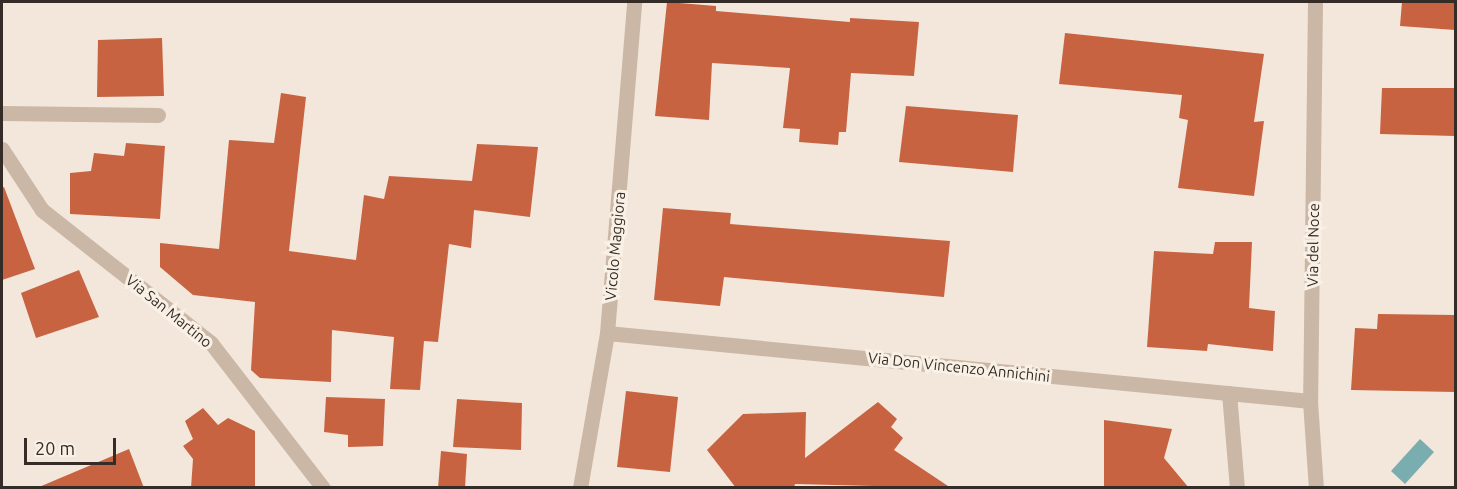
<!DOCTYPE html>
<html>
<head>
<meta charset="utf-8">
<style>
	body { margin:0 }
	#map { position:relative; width:1457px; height:489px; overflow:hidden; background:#f2e7da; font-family:Ubuntu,sans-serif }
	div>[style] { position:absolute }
	.water>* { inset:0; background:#79adaf }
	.building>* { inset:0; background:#c86342 }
	.service>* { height:15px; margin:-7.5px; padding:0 7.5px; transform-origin:7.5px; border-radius:7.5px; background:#cab7a6 }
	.minor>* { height:15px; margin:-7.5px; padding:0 7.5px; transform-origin:7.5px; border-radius:7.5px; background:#cab7a6 }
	span { translate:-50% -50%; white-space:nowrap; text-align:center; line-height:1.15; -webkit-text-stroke:6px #faf1e6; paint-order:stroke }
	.street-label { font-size:15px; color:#362c27 }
	.frame { position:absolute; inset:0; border:3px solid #362c27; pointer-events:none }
	.scale { position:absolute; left:24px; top:438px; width:92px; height:27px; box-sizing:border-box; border:3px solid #362c27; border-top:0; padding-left:8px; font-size:18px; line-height:21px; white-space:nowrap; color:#362c27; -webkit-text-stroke:4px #faf1e6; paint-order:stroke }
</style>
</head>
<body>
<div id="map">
	<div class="water">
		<i style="clip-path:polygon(1420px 439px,1434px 452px,1405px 484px,1391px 471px)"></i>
	</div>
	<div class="building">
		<i style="clip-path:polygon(667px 2px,716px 6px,716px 11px,850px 22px,850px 18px,919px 22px,914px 76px,851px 73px,846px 132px,839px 132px,838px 145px,799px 142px,800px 129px,783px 128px,790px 68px,712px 63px,709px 120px,655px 116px)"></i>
		<i style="clip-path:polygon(1402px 2px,1455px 2px,1455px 30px,1400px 26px)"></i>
		<i style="clip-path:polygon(1065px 33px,1264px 54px,1254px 122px,1264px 121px,1254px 196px,1178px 188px,1188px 120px,1179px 118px,1182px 95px,1059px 84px)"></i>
		<i style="clip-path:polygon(162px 38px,164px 96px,97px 97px,98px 40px)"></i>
		<i style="clip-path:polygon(1382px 88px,1455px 88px,1455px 136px,1380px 134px)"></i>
		<i style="clip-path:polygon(281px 93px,306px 97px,289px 251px,356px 260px,364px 195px,384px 199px,389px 176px,472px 181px,477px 144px,538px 147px,530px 217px,474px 210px,471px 248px,449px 244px,438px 342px,424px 341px,420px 390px,390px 389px,394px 337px,332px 330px,331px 382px,260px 378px,251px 370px,255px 302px,193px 295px,160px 267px,160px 243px,219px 249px,229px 140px,274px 143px)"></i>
		<i style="clip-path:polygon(906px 106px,1018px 115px,1013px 172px,899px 162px)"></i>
		<i style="clip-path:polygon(126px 143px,165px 146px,160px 219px,70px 214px,70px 173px,91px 171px,94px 153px,124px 156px)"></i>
		<i style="clip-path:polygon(4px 187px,35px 269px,2px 280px,2px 188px)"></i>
		<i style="clip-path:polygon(663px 208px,731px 213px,730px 224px,950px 241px,944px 297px,724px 277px,720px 306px,654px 300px)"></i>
		<i style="clip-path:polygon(1215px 242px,1252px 242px,1249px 308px,1275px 311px,1273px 351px,1208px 344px,1207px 351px,1147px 347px,1154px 251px,1213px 254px)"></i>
		<i style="clip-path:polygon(79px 270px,99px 317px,36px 338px,21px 293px)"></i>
		<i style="clip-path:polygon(1378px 314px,1455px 315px,1455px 392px,1351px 390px,1355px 328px,1377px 329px)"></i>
		<i style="clip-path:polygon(626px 391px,678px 397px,670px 472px,617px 467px)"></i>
		<i style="clip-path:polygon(326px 397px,385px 399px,383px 446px,348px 447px,348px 435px,324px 432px)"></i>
		<i style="clip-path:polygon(457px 399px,522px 403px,521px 450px,453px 447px)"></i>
		<i style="clip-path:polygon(878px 402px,897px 419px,891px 427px,903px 438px,894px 450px,951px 488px,795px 484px,794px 488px,736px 488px,707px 450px,743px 414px,806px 412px,805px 458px)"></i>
		<i style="clip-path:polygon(203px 408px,218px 425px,228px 418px,255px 431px,255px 488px,191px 488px,193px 459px,183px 446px,193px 439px,185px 421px)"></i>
		<i style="clip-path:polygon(1104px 420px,1172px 429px,1164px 458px,1189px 488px,1104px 488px)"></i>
		<i style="clip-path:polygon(129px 449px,144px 488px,39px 488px,39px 487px)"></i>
		<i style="clip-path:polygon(441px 451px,467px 454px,465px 488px,438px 488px)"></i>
	</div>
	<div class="service">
		<i style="left:2px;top:113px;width:156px;rotate:0.7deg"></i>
		<i style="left:1229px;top:393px;width:95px;rotate:85.2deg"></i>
	</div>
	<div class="minor">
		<i style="left:1315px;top:2px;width:399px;rotate:90.7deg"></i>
		<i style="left:1310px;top:401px;width:87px;rotate:86.1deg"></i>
		<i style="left:2px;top:149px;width:73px;rotate:56.7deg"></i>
		<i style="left:42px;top:210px;width:215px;rotate:38.2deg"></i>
		<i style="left:211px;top:343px;width:183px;rotate:52.3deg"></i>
		<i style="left:607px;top:333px;width:706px;rotate:5.52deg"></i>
		<i style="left:580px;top:488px;width:157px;rotate:-80.1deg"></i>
		<i style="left:607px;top:333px;width:332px;rotate:-85.3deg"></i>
	</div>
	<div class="street-label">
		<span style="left:1313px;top:245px;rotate:-89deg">Via del Noce</span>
		<span style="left:615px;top:246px;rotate:-85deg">Vicolo Maggiora</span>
		<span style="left:169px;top:311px;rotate:39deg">Via San Martino</span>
		<span style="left:959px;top:367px;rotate:6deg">Via Don Vincenzo Annichini</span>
	</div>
	<div class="frame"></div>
	<div class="scale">20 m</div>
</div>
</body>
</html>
